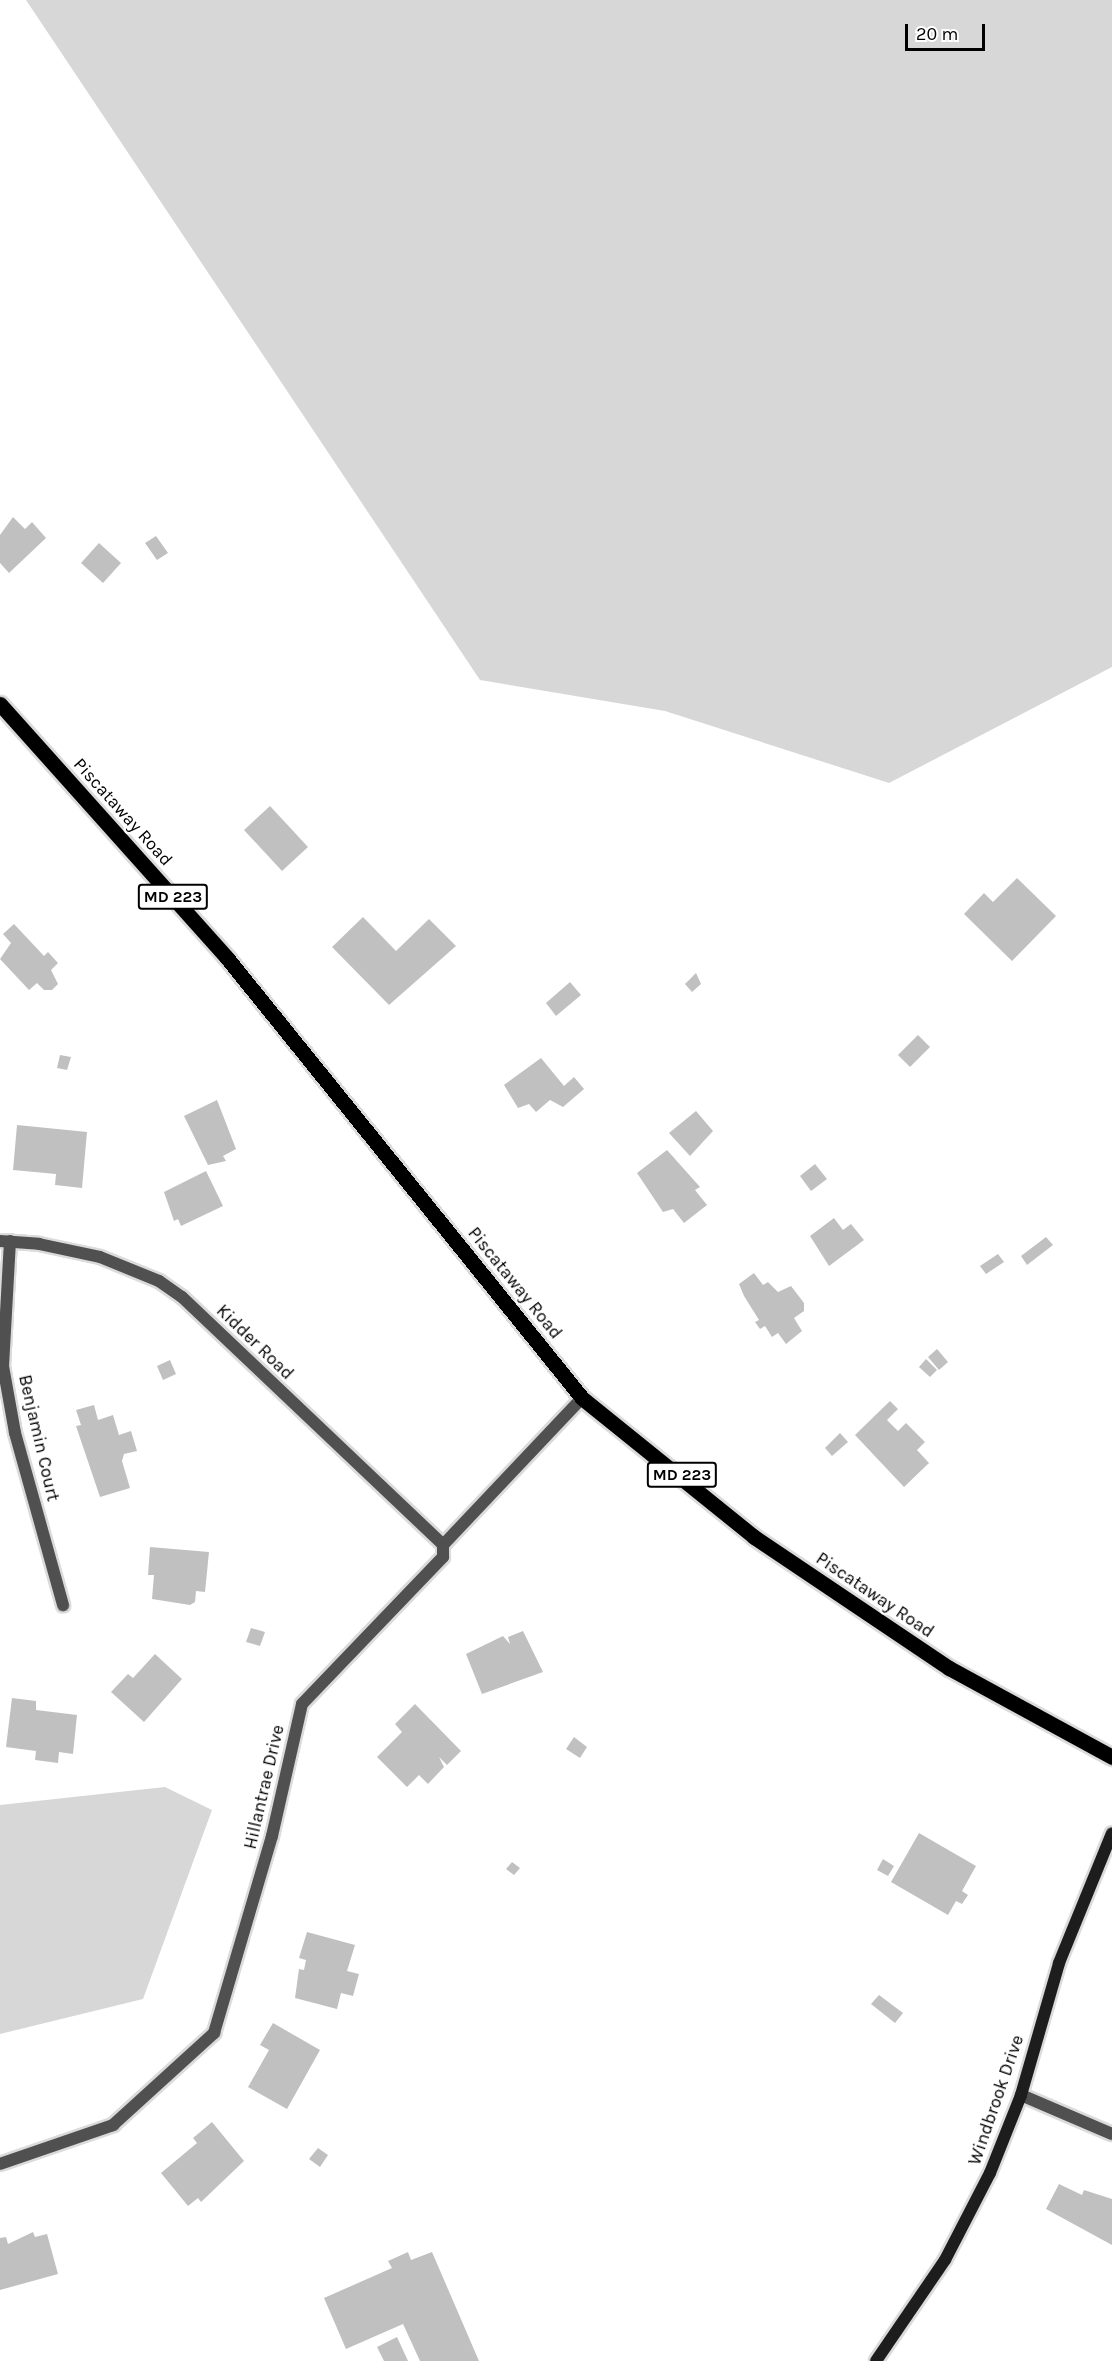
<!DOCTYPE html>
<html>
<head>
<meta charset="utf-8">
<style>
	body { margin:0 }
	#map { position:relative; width:1112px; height:2361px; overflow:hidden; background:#fff; font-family:Karla,sans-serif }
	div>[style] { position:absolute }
	.green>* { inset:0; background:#d7d7d7 }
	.building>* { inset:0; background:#c0c0c0 }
	.roads { filter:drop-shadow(2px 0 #dbdbdb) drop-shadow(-2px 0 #dbdbdb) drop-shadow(0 2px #dbdbdb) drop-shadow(0 -2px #dbdbdb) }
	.street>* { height:12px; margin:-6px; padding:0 6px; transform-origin:6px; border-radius:6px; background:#505050 }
	.secondary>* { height:12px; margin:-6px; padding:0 6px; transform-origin:6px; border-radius:6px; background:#1d1d1d }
	.primary>* { height:15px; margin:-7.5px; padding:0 7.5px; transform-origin:7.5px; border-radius:7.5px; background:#000 }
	span { translate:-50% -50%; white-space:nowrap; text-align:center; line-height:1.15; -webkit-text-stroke:4.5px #fff; paint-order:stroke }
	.shield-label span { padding:2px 4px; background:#fff; border:2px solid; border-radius:4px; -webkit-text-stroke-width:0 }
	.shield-label { font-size:16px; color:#000; font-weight:700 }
	.street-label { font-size:18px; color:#000 }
	.scale { position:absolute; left:905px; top:24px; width:80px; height:27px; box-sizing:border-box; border:3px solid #000; border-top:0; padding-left:8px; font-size:18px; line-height:21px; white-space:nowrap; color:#000; -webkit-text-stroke:4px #fff; paint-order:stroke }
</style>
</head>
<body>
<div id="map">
	<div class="green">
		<i style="clip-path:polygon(26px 0,1112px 0,1112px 667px,889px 783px,665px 711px,480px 680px)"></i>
		<i style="clip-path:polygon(165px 1787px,212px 1810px,143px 1999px,0 2034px,0 1805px)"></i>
	</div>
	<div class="building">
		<i style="clip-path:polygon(13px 517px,25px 529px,32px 522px,46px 538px,9px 573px,0 563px,0 535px)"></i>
		<i style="clip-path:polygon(156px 536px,168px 553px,157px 560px,145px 543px)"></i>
		<i style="clip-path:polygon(99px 543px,121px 563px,103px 583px,81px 563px)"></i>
		<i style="clip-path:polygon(270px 806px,308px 847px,282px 871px,244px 830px)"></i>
		<i style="clip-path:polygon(1017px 878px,1056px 916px,1012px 961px,964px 914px,984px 893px,993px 902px)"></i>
		<i style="clip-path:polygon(363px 917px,396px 951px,429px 919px,456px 946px,389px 1005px,332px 947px)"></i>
		<i style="clip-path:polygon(14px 924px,44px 956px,48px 952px,58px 963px,51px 970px,58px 984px,52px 990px,44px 990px,37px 983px,29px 990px,0 959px,11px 943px,3px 934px)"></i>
		<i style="clip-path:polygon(696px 973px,701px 984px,692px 992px,685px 984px)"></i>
		<i style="clip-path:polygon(570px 982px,581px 995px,556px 1016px,546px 1003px)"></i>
		<i style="clip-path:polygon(918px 1035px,930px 1047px,910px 1067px,898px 1055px)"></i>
		<i style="clip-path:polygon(60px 1055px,71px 1057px,67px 1070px,57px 1068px)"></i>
		<i style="clip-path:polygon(541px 1058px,564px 1086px,574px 1077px,584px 1089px,563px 1107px,550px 1100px,536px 1112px,529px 1104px,518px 1108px,504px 1085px)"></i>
		<i style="clip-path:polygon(217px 1100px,236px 1149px,223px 1156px,226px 1161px,208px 1165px,184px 1116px)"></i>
		<i style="clip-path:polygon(696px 1111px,713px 1131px,690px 1156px,669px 1133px)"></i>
		<i style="clip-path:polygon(17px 1125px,87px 1132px,82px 1188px,55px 1185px,56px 1174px,13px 1170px)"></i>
		<i style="clip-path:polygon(667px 1150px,700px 1187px,695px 1190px,707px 1205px,684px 1223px,673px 1209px,663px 1212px,637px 1173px)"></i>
		<i style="clip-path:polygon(815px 1164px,827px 1179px,811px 1191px,800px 1176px)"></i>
		<i style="clip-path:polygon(206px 1171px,223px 1206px,181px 1226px,178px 1219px,174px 1221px,164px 1192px)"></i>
		<i style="clip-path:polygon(834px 1218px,843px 1230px,851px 1224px,864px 1240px,829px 1266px,810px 1236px)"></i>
		<i style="clip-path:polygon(1046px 1237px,1053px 1245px,1027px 1265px,1021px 1256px)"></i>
		<i style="clip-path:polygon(998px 1254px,1004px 1262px,986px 1274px,980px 1266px)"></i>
		<i style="clip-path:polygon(754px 1273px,763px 1285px,768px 1282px,778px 1292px,791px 1286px,804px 1303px,804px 1311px,794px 1318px,802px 1331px,786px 1344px,778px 1333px,772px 1337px,765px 1326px,760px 1329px,755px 1322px,759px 1320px,744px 1296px,739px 1284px)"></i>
		<i style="clip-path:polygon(937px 1349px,948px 1362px,939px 1370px,928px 1357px)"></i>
		<i style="clip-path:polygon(926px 1359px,937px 1370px,930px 1377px,919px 1367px)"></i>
		<i style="clip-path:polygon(170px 1360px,176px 1374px,163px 1380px,157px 1366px)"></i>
		<i style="clip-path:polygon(890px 1401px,898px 1409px,887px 1420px,898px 1431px,906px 1423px,925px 1442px,917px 1450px,929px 1463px,904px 1487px,855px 1435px)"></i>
		<i style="clip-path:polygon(94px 1405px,98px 1420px,113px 1415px,119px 1435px,131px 1431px,137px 1451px,124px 1454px,122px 1461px,130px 1488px,100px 1497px,76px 1426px,81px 1425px,76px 1410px)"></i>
		<i style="clip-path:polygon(840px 1433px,848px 1442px,832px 1456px,825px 1448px)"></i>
		<i style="clip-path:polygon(150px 1547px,209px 1552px,205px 1592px,196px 1591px,195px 1602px,190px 1605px,152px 1599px,154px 1575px,148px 1575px)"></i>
		<i style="clip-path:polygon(251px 1628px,265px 1632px,260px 1646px,246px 1642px)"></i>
		<i style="clip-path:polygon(523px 1631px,543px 1672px,482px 1694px,466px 1654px,503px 1636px,510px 1644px,508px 1637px)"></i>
		<i style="clip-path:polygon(155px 1654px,182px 1679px,144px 1722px,111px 1692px,128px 1674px,133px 1678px)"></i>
		<i style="clip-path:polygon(12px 1698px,36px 1701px,36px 1710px,77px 1715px,73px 1754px,59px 1752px,58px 1763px,35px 1760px,36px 1751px,6px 1747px)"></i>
		<i style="clip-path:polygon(415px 1704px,461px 1751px,447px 1765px,439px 1757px,444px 1767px,428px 1784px,419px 1775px,407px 1787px,377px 1757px,402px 1732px,395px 1724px)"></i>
		<i style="clip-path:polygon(574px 1737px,587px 1747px,580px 1758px,566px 1749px)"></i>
		<i style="clip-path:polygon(919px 1833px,976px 1866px,962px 1891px,968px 1895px,962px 1904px,956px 1901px,948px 1915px,891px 1882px)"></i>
		<i style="clip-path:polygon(883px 1859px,894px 1866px,888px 1876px,877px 1870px)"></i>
		<i style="clip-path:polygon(512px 1862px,520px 1868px,514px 1875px,506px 1869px)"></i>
		<i style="clip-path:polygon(307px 1932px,355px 1945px,347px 1971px,359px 1974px,353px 1996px,341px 1993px,337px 2009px,295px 1998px,299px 1969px,304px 1970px,306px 1960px,299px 1958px)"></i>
		<i style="clip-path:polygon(879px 1995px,903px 2013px,895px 2023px,871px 2004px)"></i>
		<i style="clip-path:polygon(273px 2023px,320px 2050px,287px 2109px,248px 2087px,269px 2050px,260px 2045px)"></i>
		<i style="clip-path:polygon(212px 2122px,244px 2161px,201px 2202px,198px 2198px,188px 2206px,161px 2173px,197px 2143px,193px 2138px)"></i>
		<i style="clip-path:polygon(318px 2148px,328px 2155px,320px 2167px,309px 2159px)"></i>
		<i style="clip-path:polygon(1059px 2184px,1082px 2195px,1084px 2190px,1112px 2199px,1112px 2245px,1046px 2209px)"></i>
		<i style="clip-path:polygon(33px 2232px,35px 2237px,47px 2234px,58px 2274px,0 2290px,0 2238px,6px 2237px,8px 2244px)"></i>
		<i style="clip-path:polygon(408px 2252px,411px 2260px,432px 2252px,479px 2361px,420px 2361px,403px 2324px,346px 2349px,324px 2298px,392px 2268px,388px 2261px)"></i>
		<i style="clip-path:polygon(397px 2337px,408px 2361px,384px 2361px,377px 2347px)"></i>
	</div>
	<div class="roads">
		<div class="street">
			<i style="left:0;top:1241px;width:39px;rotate:4deg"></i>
			<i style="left:39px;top:1244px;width:62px;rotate:12deg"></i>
			<i style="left:100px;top:1257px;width:64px;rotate:22.1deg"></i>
			<i style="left:159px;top:1281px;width:28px;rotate:35deg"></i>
			<i style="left:182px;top:1297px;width:360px;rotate:43.5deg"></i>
			<i style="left:10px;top:1241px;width:125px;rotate:93.2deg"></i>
			<i style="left:3px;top:1366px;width:68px;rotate:79.8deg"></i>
			<i style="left:15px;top:1433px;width:179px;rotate:74.4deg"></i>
			<i style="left:1021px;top:2095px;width:99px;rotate:23.2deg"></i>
			<i style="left:0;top:2164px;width:120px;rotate:-19deg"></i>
			<i style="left:113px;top:2125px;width:137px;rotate:-42.3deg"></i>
			<i style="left:214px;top:2033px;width:205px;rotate:-73.6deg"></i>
			<i style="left:272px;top:1836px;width:135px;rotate:-77.2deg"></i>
			<i style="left:302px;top:1704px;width:204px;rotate:-46.2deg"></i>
			<i style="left:443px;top:1557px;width:12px;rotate:-90deg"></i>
			<i style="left:443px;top:1545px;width:202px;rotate:-46.6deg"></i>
		</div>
		<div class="secondary">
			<i style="left:876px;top:2361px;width:122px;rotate:-55.7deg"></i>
			<i style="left:945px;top:2260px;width:98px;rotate:-62.7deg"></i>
			<i style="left:990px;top:2173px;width:84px;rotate:-68.3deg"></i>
			<i style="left:1021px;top:2095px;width:137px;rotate:-73.9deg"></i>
			<i style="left:1059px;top:1963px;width:140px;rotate:-67.8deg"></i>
		</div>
		<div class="primary">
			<i style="left:0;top:704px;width:341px;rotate:48.2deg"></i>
			<i style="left:227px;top:958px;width:565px;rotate:51.1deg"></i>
			<i style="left:582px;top:1398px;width:221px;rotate:38.9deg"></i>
			<i style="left:754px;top:1537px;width:235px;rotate:33.9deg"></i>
			<i style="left:949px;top:1668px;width:186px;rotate:28.6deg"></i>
		</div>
	</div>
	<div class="shield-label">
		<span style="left:173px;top:897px">MD 223</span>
		<span style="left:682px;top:1475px">MD 223</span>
	</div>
	<div class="street-label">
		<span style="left:123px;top:812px;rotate:48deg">Piscataway Road</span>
		<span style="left:515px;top:1283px;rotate:51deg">Piscataway Road</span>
		<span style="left:255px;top:1342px;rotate:44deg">Kidder Road</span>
		<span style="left:39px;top:1438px;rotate:77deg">Benjamin Court</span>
		<span style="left:875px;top:1595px;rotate:34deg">Piscataway Road</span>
		<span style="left:264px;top:1787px;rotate:-77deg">Hillantrae Drive</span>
		<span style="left:996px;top:2100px;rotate:-71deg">Windbrook Drive</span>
	</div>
	<div class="scale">20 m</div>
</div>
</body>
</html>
